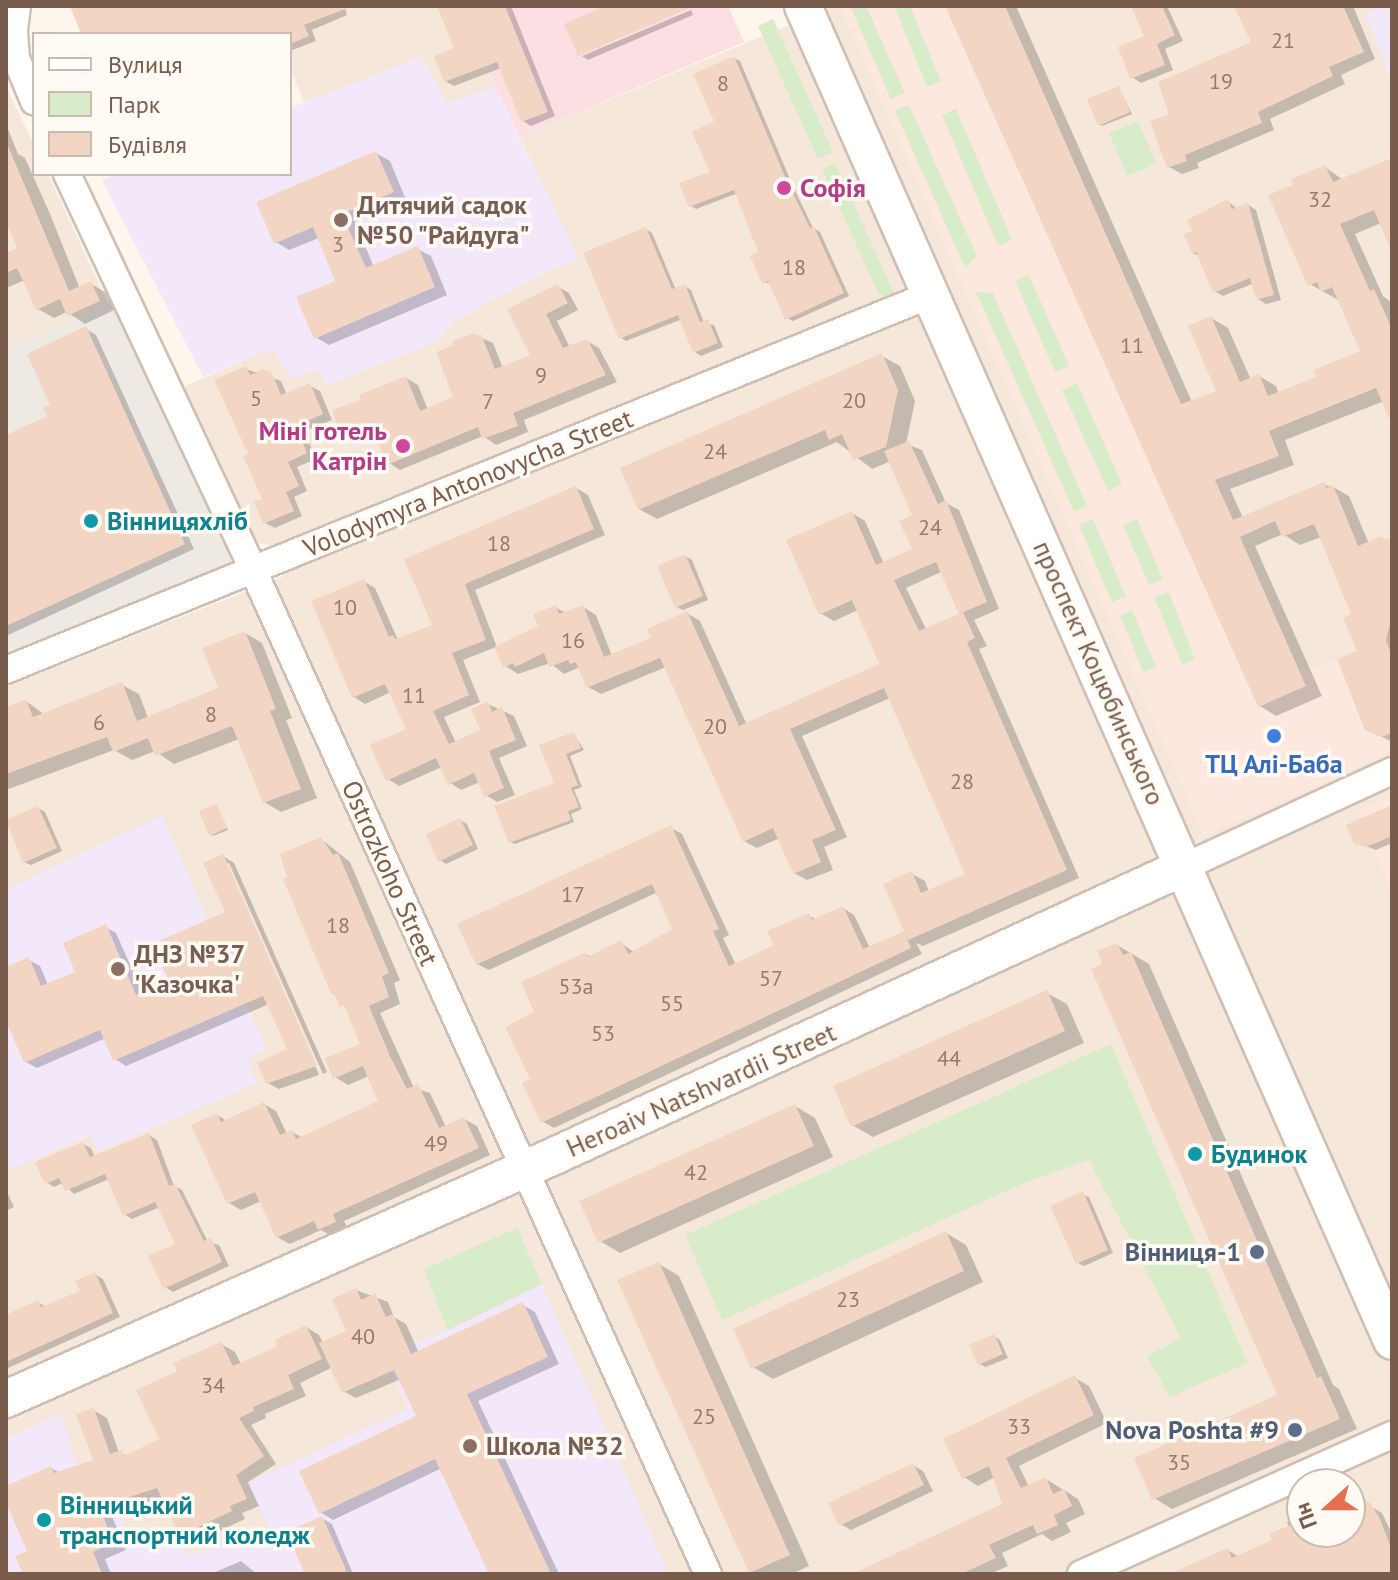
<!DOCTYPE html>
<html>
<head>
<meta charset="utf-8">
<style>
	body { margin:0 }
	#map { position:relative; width:1398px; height:1580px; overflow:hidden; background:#fdf6ec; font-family:"PT Sans",sans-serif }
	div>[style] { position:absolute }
	.residential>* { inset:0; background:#f5e8da }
	.commercial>* { inset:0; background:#fde8e0 }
	.industrial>* { inset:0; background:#efe9e4 }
	.education>* { inset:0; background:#f3e8fa }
	.medical>* { inset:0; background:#fbdfe3 }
	.green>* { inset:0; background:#d8ecc9 }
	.shadow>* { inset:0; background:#0003 }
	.building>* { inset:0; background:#f3d5c3 }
	.roads { filter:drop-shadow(2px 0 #d1beb0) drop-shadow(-2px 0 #d1beb0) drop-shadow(0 2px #d1beb0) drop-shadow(0 -2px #d1beb0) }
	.street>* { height:26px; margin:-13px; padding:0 13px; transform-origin:13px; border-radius:13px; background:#fff }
	.secondary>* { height:36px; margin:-18px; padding:0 18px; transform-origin:18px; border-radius:18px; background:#fff }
	.dots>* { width:22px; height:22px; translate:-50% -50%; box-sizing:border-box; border:4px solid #fffaf3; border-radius:50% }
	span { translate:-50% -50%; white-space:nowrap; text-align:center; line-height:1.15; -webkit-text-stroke:7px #fffaf3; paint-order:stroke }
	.number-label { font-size:22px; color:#987a6a }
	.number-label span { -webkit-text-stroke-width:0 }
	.hotel-label { font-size:26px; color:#b23c85; font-weight:700 }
	.left { translate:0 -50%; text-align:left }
	.right { translate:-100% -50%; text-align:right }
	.education-label { font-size:26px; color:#785e54; font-weight:700 }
	.street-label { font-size:26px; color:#7a5c4d }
	.culture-label { font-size:26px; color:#0d838f; font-weight:700 }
	.shop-label { font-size:26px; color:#366cbe; font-weight:700 }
	.service-label { font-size:26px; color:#4e5e75; font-weight:700 }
	.frame { position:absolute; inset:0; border:8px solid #7a5c4d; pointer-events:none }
	.legend { position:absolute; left:32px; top:32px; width:260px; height:144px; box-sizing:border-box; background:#fffaf3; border:2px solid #cabbb1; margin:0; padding:10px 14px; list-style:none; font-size:24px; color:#7a5c4d }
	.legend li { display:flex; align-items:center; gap:16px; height:40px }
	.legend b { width:40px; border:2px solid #cabbb1 }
	.north { position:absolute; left:1286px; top:1468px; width:80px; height:80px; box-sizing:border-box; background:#fffaf3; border:2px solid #cabbb1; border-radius:50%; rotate:249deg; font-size:22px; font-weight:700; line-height:32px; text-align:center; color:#7a5c4d }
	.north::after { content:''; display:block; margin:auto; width:28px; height:36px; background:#e76f51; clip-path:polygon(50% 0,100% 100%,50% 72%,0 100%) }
</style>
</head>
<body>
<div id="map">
	<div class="residential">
		<i style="clip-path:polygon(265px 6px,473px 6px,495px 87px,447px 104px,422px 57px,304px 103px,290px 68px,290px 34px)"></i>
		<i style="clip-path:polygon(evenodd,835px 6px,1392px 6px,1392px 1574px,6px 1574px,6px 687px,284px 576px,269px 545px,255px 542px,244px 522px,183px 387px,272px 348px,319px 369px,327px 385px,435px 342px,454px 321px,548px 271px,578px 259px,520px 137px,835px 6px,1302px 1484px,1350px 1484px,1350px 1532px,1302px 1532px,1302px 1484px)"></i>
		<i style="clip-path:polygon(6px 87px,34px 145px,34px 174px,48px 174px,108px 303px,12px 347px,6px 336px)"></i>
	</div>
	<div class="commercial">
		<i style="clip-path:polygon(840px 6px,982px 6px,1277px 682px,1391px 639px,1392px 751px,1204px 836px)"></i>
		<i style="clip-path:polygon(1392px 797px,1392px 890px,1357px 812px)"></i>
	</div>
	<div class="industrial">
		<i style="clip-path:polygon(122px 296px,251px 569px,6px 664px,6px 336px,13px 346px)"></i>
	</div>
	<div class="education">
		<i style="clip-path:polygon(1383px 6px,1392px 6px,1392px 82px,1365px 13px)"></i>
		<i style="clip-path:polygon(422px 57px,447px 103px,495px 87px,579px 259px,548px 271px,454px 321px,435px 342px,327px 385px,318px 369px,291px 379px,272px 349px,203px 377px,102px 180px,118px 174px,290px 174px,290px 108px)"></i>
		<i style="clip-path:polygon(162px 816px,266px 1049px,248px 1060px,257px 1083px,98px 1152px,90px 1135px,7px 1171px,6px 889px)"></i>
		<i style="clip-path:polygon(542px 1284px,668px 1572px,11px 1574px,6px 1562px,6px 1439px,61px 1414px,92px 1513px,116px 1509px,134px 1544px,177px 1527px,188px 1556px,268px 1527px,248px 1483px,408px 1409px,384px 1356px,448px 1330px)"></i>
	</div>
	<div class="medical">
		<i style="clip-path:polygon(473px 6px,728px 6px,744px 42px,520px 137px,495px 87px)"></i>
	</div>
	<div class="green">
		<i style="clip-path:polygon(850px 6px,866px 6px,905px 93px,891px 99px)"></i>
		<i style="clip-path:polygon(894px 6px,910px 6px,941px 81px,927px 87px)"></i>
		<i style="clip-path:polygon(773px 19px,833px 152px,818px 159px,758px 26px)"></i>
		<i style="clip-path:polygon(909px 105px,977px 256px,965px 268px,895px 111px)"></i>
		<i style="clip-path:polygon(956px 109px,1012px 240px,998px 246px,942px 115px)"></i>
		<i style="clip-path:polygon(1138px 121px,1156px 164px,1127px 176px,1109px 133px)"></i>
		<i style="clip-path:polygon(835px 163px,897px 300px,890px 301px,878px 293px,822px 169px)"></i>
		<i style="clip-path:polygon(1029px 275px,1069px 366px,1055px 372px,1015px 281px)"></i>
		<i style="clip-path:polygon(976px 292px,993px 293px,1087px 506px,1074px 512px)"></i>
		<i style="clip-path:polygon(1077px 383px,1122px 484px,1108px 491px,1062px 390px)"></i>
		<i style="clip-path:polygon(1093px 519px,1126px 597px,1112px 602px,1079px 525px)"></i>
		<i style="clip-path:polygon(1137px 519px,1163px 579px,1149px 585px,1123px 525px)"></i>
		<i style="clip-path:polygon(1169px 592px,1195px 660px,1182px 665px,1154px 597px)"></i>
		<i style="clip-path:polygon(1132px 610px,1156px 667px,1143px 672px,1120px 615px)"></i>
		<i style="clip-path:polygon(1111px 1044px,1247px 1363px,1170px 1397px,1147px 1356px,1181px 1338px,1089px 1160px,1024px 1183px,722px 1320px,685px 1235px)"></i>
		<i style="clip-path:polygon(517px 1228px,542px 1284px,448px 1330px,424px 1269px)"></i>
	</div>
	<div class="shadow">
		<i style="clip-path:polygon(72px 6px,344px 6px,347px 15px,312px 30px,316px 41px,290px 51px,290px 34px,83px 34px)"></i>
		<i style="clip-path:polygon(440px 6px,511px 6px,555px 116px,531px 126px,523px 121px,501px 68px,454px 86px,445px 81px,457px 49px)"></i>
		<i style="clip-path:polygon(947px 6px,1016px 6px,1192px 402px,1219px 392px,1211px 318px,1228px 328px,1251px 380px,1259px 376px,1276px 386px,1279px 394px,1318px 379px,1363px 352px,1340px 301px,1310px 284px,1296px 186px,1325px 167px,1343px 180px,1392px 160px,1392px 238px,1381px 223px,1355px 234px,1383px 296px,1392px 303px,1392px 421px,1384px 401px,1285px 440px,1294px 465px,1230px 489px,1243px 518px,1324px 485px,1333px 487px,1349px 496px,1369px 544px,1392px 538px,1392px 742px,1367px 729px,1353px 615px,1321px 537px,1300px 545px,1283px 534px,1255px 546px,1322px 696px,1276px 716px,1260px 706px)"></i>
		<i style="clip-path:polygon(1133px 6px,1167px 6px,1183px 41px,1165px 49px,1173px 70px,1141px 83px,1132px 77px,1147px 37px)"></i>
		<i style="clip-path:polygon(1236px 6px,1353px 6px,1375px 59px,1341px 75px,1345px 84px,1270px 119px,1274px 130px,1197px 163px,1199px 168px,1182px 174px,1169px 167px,1172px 115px,1253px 43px)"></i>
		<i style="clip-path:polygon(691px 10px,693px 15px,588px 60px,582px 56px)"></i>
		<i style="clip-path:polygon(734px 58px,740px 61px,792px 184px,813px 228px,820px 232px,849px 296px,793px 321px,787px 318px,771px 284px,764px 282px,761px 253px,738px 193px,696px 209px,691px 206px,712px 173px,717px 122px)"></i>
		<i style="clip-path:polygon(1119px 88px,1132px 114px,1102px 126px,1100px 124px)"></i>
		<i style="clip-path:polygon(6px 124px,18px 154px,25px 158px,50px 214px,80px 289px,91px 284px,107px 293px,114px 310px,85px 324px,67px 312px,54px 318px,38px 309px,25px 280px,6px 288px,6px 255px,19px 249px,10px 226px,6px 228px)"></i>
		<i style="clip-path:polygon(376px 153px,390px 161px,406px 200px,355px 222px,374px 267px,417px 249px,431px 256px,447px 295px,329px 345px,315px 337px,338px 282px,319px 238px,289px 250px,276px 242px)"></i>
		<i style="clip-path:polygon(1228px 201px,1237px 209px,1248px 205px,1256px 210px,1281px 300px,1266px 304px,1258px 299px,1254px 283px,1223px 296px,1214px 291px,1200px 257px,1193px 253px,1195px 232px)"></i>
		<i style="clip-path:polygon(646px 229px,652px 233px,676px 290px,685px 286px,691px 290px,704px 323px,714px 325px,723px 347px,701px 356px,695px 352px,680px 320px,626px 341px,620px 337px)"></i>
		<i style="clip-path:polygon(558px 287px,569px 293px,578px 310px,557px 321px,570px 348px,587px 341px,599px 348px,617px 382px,524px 420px,528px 432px,496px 445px,483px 436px,400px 470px,389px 463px,377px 435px,355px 443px,343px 437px,363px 401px,406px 378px,418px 385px,428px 410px,456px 398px,475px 335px,493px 343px,503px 368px,532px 356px,510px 310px)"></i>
		<i style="clip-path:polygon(86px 329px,96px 335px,194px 549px,6px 636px,6px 438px,50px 417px)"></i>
		<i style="clip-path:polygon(evenodd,882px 356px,900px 366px,915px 401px,906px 444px,922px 450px,946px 503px,959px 510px,999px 609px,974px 620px,987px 646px,979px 649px,1079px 878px,923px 946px,916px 943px,922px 954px,554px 1128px,542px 1121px,532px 1080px,537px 1013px,586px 954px,591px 957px,621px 943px,634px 952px,675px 930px,658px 892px,489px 970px,477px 964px,671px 828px,682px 834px,729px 935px,723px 938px,736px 965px,776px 946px,808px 915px,817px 920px,843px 908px,854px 915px,870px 948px,904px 933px,909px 936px,912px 874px,925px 881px,929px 892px,967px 875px,890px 698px,802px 736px,847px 837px,824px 847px,833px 870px,807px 880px,794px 873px,780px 838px,757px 848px,744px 841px,666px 667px,601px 694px,588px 687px,580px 667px,564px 674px,550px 663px,518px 674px,505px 666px,496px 647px,463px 660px,480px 702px,444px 717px,456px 743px,482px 731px,488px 704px,514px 716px,527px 746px,499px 758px,515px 795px,497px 802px,486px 795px,480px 782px,461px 790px,450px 783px,442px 767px,399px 786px,388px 779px,409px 730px,391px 692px,365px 704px,354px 697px,363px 581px,375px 588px,398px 640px,435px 626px,407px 560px,576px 488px,588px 495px,605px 535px,475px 590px,497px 647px,541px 627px,555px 607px,566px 613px,583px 607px,596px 615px,612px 656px,653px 639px,687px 613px,700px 621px,747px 725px,881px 665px,858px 610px,834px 621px,820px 613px,852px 513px,865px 521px,884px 564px,914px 550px,915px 516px,891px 461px,872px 469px,837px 442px,657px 519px,639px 509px,882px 356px,943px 571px,962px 614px,926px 629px,906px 588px,943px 571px)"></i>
		<i style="clip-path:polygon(246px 369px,281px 381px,287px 395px,310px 386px,320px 391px,332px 420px,304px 431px,316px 459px,297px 467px,307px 491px,294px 497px,302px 516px,275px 528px,265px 523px,265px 500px,250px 455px)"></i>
		<i style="clip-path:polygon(685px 556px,692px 560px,708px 600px,683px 610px,677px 607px)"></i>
		<i style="clip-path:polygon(245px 633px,262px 643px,292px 718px,286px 720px,317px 798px,281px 812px,264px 802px,239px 739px,174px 764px,155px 751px,132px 760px,114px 750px,6px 790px,6px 709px,26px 701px,45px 715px,122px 685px,139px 694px,148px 718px,221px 690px)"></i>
		<i style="clip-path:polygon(574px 734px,584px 750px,570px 756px,582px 787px,574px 790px,582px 809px,571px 814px,574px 822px,515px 844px,510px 842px,557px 784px,541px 746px)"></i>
		<i style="clip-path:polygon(217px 806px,228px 830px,213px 836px,210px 834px)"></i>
		<i style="clip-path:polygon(1392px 807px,1392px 843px,1376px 850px,1356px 842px)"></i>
		<i style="clip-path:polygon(38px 808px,45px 812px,62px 851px,31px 865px,24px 862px,7px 822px)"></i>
		<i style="clip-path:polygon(460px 820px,467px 824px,478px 849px,446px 864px,440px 860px)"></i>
		<i style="clip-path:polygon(321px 839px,350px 862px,400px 980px,394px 983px,400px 1004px,380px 1013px,414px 1088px,430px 1093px,446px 1127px,464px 1119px,477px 1126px,490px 1155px,344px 1221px,348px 1229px,332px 1236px,321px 1230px,290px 1244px,277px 1237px,261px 1201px,241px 1210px,229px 1203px,217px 1115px,227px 1121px,264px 1104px,276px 1111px,287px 1134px,292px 1132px,303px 1138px,381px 1102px,369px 1076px,348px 1085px,335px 1077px,363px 1045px,348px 1009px,333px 993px)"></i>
		<i style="clip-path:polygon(223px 856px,234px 863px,327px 1072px,323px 1074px,229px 863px,224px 863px,319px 1075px,279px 1089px,268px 1083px,290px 1050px,269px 1004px,126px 1066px,115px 1059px,106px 1038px,37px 1068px,26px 1062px,6px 1016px,6px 969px,29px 960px,40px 966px,48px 985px,78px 973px,105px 927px,116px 933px,143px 994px,172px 982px,228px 913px)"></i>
		<i style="clip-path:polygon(1117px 945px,1149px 964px,1333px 1385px,1339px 1389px,1357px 1429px,1172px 1509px,1154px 1498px,1280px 1396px,1105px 965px)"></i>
		<i style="clip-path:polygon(1047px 993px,1067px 1004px,1084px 1043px,873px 1137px,852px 1125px)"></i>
		<i style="clip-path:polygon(795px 1106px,815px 1118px,833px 1157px,620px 1253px,600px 1241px)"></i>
		<i style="clip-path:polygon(149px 1135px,157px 1140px,174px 1186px,182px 1190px,208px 1242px,219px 1245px,229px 1266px,173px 1292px,165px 1287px,177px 1245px,160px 1207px,132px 1219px,124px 1214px,109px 1179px,74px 1194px,63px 1183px,54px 1187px,46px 1182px,83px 1144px,91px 1148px,95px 1158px)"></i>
		<i style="clip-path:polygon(6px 1190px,14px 1207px,6px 1211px)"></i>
		<i style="clip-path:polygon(1082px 1194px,1089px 1197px,1113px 1253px,1084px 1266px,1078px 1263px)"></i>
		<i style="clip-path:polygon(946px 1233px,966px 1245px,983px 1282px,773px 1379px,753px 1367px)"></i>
		<i style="clip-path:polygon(659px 1264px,679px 1276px,809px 1566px,792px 1574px,750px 1572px)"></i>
		<i style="clip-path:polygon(95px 1274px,103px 1279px,120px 1317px,6px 1369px,6px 1315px,38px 1302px,46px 1307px,82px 1292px)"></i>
		<i style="clip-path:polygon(356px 1290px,388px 1302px,394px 1317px,406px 1324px,419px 1353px,523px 1305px,535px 1312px,559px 1364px,478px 1401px,559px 1574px,491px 1574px,442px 1468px,333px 1520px,320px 1512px,419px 1417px,401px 1379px,356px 1398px,343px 1391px,333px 1367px,300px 1383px,306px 1396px,265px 1414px,266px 1418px,251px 1425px,276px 1464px,248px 1482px,259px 1506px,242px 1513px,245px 1519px,194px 1543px,181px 1535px,163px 1497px,111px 1514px,126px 1550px,105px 1559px,111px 1574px,25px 1574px,29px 1552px,6px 1498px,6px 1488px,51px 1468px,60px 1473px,95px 1461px,93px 1410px,107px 1418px,119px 1453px,128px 1456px,161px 1440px,180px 1372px,221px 1344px,235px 1352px,241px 1364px,281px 1347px,306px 1327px,319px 1335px,323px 1343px,349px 1332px)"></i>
		<i style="clip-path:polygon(994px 1336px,1000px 1340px,1008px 1358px,986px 1367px,979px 1364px)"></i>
		<i style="clip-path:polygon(1075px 1378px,1089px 1386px,1107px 1423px,1019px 1466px,1029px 1487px,1046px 1479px,1078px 1499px,1085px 1514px,1066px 1523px,1071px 1532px,1052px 1541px,1042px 1534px,1002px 1553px,1008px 1566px,990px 1574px,855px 1574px,1005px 1505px,995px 1477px,978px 1486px,964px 1477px)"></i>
		<i style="clip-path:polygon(913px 1465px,923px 1471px,933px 1491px,851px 1530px,841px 1524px)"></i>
		<i style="clip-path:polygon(1350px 1495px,1382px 1513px,1392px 1534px,1392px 1574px,1181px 1574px,1227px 1550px,1239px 1557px,1275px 1541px,1289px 1528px,1287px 1522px,1302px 1514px,1302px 1532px,1350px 1532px)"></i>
		<i style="clip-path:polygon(322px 1518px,332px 1524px,353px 1574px,307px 1574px)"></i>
		<i style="clip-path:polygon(241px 1561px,257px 1574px,211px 1574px)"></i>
	</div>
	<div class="building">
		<i style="clip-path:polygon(70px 6px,350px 6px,350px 7px,304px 25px,309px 36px,290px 44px,290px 34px,81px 34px)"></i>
		<i style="clip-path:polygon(437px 6px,505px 6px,548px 112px,521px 122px,497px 62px,444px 82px,434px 56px,454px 48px)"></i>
		<i style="clip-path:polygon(605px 6px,694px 6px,578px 56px,564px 24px)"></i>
		<i style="clip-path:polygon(945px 6px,1005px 6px,1181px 404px,1216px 391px,1188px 326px,1211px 316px,1240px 382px,1259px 374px,1268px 396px,1316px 377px,1313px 370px,1360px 351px,1332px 287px,1321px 292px,1317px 282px,1308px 286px,1268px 195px,1293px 185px,1291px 179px,1325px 165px,1333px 182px,1392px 158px,1392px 253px,1374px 210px,1340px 224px,1370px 291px,1374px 289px,1392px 329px,1392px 425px,1376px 388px,1269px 431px,1279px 456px,1215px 480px,1233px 520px,1324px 482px,1326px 488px,1333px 485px,1358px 546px,1382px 536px,1385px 540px,1392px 537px,1392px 616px,1386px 640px,1392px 657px,1392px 733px,1381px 737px,1365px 730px,1337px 659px,1357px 651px,1343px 618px,1351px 614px,1314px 524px,1282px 537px,1275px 521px,1240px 537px,1306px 686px,1258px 707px)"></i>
		<i style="clip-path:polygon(1131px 6px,1162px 6px,1175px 35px,1157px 44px,1165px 65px,1130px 79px,1118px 47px,1144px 36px)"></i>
		<i style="clip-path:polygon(1234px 6px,1343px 6px,1364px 52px,1329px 67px,1333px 76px,1258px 112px,1262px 123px,1185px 155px,1187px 161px,1167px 168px,1150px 121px,1169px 114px,1158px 82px,1251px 42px)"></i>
		<i style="clip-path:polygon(734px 56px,786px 179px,810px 228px,814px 227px,844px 293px,785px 320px,768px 281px,762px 283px,750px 256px,758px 252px,734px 190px,689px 207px,679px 183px,710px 172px,692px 132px,714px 121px,693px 74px)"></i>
		<i style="clip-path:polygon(1119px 86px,1130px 112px,1098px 126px,1087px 99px)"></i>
		<i style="clip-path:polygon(6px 141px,69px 291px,91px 281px,100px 301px,67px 316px,60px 299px,36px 310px,17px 268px,6px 273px,6px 253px,17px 248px,6px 221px)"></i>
		<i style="clip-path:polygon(376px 151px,394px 192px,342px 214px,366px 268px,418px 246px,435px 287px,314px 339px,296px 297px,335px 281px,313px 227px,274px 244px,256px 202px)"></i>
		<i style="clip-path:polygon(1228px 199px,1232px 209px,1248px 203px,1274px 295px,1256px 300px,1250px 278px,1213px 293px,1196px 252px,1192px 254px,1184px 234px,1192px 231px,1187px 220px)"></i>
		<i style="clip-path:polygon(646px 227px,672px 289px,685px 284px,700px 322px,708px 319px,718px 343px,693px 353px,678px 315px,619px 339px,583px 253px)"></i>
		<i style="clip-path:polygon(558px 284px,568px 303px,546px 314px,563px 348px,587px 339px,606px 375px,513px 413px,518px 426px,482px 439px,478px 427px,387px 465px,372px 427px,342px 438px,332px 410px,361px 400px,359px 395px,406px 376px,420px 411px,453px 397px,436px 352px,454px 345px,452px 341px,475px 333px,476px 336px,481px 334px,495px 369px,530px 355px,507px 309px)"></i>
		<i style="clip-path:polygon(86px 326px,185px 544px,6px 626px,6px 435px,47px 416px,43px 408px,50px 405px,27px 354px)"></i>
		<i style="clip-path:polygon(882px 353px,898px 390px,886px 447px,853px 460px,842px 434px,829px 440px,825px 430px,638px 510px,620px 468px)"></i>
		<i style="clip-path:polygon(246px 366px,250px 375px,263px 369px,272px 373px,281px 395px,310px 383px,323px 414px,296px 426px,307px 453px,288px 462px,299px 486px,286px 492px,294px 511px,263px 524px,254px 502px,262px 499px,243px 456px,248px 454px,214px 380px)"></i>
		<i style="clip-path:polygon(909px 441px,938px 504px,946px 500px,987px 602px,959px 614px,936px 562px,894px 580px,919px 631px,963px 612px,975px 638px,967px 642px,1067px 870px,908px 940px,883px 884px,912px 871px,921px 893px,965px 874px,884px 688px,790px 729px,836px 830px,812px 840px,821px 862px,793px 874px,773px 828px,743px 842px,660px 658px,586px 688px,576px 662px,570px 664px,568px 660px,549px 667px,544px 653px,515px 667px,513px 663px,503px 668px,494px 647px,538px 626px,533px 614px,556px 605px,559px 614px,583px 605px,604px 657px,651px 638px,647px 629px,687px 611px,739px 726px,879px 664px,852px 600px,819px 615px,786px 540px,852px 511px,876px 565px,912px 549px,899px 521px,912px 515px,884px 451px)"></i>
		<i style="clip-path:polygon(576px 486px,594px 529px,465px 584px,486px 640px,452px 653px,469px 695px,433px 711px,449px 744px,480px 730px,471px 709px,488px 702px,492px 712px,502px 707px,516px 740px,489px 751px,504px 788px,484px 797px,474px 773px,448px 785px,436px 758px,386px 781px,370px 745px,406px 729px,385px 684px,352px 698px,311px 601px,364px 579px,389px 637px,393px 635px,395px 639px,432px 625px,404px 559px)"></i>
		<i style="clip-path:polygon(685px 554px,703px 596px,675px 608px,657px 566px)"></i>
		<i style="clip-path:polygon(245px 631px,276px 709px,270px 711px,301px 789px,263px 803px,232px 726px,155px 756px,148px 738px,113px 752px,107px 737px,6px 774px,6px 707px,26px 699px,33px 717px,122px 682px,137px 721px,218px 688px,202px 648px)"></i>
		<i style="clip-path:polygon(574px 732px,581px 748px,566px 754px,578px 785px,571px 788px,579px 807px,568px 811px,571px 820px,509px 843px,494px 806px,554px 783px,539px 745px)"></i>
		<i style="clip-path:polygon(217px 804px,227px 828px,209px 836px,199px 811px)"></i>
		<i style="clip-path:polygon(1392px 805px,1392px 836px,1366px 847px,1354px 844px,1346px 825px)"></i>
		<i style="clip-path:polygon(38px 806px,57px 848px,23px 863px,6px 820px)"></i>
		<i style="clip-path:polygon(460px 818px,473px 845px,438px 862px,426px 834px)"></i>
		<i style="clip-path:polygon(671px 825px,719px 929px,713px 931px,729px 966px,774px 945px,767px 931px,809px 913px,812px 920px,843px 906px,863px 949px,904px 931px,911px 948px,541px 1123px,522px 1083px,530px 1079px,505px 1027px,534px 1012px,521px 982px,586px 952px,588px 957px,621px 940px,628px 954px,672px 929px,652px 884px,476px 965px,457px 924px)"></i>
		<i style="clip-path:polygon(321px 837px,333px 855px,338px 853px,389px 973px,382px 976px,389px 997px,369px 1006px,390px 1056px,407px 1089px,418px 1084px,439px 1128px,464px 1117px,479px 1148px,333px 1214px,336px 1222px,318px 1230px,314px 1221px,276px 1238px,255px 1192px,227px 1204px,191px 1125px,217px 1113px,221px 1122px,264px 1102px,280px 1135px,292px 1130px,296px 1139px,378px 1101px,363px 1066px,333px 1079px,325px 1058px,360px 1044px,344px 1005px,340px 1007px,334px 993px,331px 994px,283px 879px,287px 877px,280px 854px)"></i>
		<i style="clip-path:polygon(223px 854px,317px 1066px,266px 1084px,257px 1063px,287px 1049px,263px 996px,113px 1061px,100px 1030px,24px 1063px,6px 1021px,6px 967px,29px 957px,41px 986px,75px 972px,63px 943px,106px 924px,136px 995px,169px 981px,152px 944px,225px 912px,203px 863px)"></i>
		<i style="clip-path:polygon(1117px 943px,1123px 955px,1131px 952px,1317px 1378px,1321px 1376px,1340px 1419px,1152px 1500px,1134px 1458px,1277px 1395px,1091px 969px,1102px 964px,1097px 951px)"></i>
		<i style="clip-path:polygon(1047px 990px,1065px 1031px,851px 1127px,833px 1086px)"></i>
		<i style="clip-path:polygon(795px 1104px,814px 1146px,598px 1243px,579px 1201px)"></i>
		<i style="clip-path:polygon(149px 1133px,169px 1186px,175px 1184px,204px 1241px,211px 1238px,222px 1262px,163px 1289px,148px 1256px,175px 1244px,155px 1202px,123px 1216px,105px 1174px,65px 1191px,59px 1178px,45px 1184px,35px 1162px,83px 1142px,90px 1157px)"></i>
		<i style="clip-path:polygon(1083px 1191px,1108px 1250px,1076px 1264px,1050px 1206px)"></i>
		<i style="clip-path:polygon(946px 1231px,964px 1271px,751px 1369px,733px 1329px)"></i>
		<i style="clip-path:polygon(659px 1262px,790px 1555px,749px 1573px,617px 1280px)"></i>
		<i style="clip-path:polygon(95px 1272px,113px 1313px,6px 1362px,6px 1315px,38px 1300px,41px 1307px,80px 1291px,75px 1281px)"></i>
		<i style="clip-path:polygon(356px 1288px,361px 1300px,375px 1293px,386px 1317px,393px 1314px,411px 1354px,523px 1302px,548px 1357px,467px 1394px,551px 1574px,489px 1574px,435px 1459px,319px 1514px,299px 1471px,416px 1416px,394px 1370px,342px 1393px,319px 1343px,346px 1331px,332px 1299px)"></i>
		<i style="clip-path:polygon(306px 1325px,322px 1359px,288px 1375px,294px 1389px,253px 1407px,254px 1411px,239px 1418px,264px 1456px,236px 1475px,247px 1499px,230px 1506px,232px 1511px,179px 1536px,157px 1488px,99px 1507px,114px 1542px,93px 1552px,102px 1574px,23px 1574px,15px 1556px,27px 1551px,6px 1503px,6px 1486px,51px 1466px,54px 1473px,93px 1460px,76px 1414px,94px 1408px,110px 1454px,122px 1450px,124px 1456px,159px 1439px,136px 1390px,177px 1371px,173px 1363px,221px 1342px,233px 1366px,278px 1346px,275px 1340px)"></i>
		<i style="clip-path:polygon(994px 1334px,1003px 1354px,978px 1365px,969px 1345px)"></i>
		<i style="clip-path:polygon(1075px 1375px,1094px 1415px,1006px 1458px,1021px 1488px,1046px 1477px,1053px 1494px,1064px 1489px,1072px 1506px,1054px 1515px,1058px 1525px,1037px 1534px,1033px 1525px,989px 1545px,996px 1558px,961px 1574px,852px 1574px,1002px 1504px,989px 1466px,962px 1479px,943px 1439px)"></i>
		<i style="clip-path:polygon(913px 1463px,924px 1485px,839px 1526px,828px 1503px)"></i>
		<i style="clip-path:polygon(1350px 1489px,1371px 1504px,1380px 1519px,1392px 1550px,1392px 1574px,1170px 1574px,1227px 1548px,1232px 1558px,1272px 1540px,1269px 1534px,1302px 1520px,1302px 1532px,1350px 1532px)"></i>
		<i style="clip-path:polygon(322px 1516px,345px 1567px,346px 1574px,305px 1574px,286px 1532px)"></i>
	</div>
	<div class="roads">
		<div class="street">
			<i style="left:17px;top:6px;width:25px;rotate:97deg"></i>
			<i style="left:14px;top:31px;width:27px;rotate:86deg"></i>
			<i style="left:16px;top:58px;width:47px;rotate:67.3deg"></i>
			<i style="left:67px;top:174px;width:438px;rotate:64.8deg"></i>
			<i style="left:253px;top:570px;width:1102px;rotate:65.62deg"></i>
			<i style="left:6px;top:670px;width:997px;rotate:-22.09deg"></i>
			<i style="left:1184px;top:867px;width:229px;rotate:-24.8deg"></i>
			<i style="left:1081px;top:1574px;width:341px;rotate:-24.1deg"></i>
		</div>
		<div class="secondary">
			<i style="left:803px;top:6px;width:1459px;rotate:66.19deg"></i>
			<i style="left:6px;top:1399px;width:597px;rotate:-23.9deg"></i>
			<i style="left:552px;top:1157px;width:695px;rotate:-24.65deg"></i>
		</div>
	</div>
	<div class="dots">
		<i style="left:784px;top:188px;background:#d1479c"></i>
		<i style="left:341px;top:220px;background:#8d6e63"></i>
		<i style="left:403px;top:446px;background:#d1479c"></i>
		<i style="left:91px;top:521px;background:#0f9aa8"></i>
		<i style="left:1274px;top:736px;background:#3f7fe0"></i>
		<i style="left:118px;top:969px;background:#8d6e63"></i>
		<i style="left:1195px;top:1154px;background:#0f9aa8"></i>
		<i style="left:1257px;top:1252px;background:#5c6f8a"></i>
		<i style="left:1295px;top:1430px;background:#5c6f8a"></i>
		<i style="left:470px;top:1446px;background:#8d6e63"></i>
		<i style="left:44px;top:1520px;background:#0f9aa8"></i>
	</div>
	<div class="number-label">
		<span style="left:1283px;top:41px">21</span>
		<span style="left:1221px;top:82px">19</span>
		<span style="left:723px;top:84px">8</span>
		<span style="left:1320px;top:200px">32</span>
		<span style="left:338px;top:245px">3</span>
		<span style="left:794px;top:268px">18</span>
		<span style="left:1132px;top:346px">11</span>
		<span style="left:541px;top:376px">9</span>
		<span style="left:256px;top:399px">5</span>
		<span style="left:854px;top:401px">20</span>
		<span style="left:488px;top:402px">7</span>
		<span style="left:715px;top:452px">24</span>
		<span style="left:930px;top:528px">24</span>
		<span style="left:499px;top:544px">18</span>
		<span style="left:345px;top:608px">10</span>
		<span style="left:573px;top:641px">16</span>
		<span style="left:414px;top:696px">11</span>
		<span style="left:211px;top:715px">8</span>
		<span style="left:99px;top:723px">6</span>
		<span style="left:715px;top:727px">20</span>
		<span style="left:962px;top:782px">28</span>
		<span style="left:573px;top:895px">17</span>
		<span style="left:338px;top:926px">18</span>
		<span style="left:771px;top:979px">57</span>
		<span style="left:576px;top:987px">53а</span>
		<span style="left:672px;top:1004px">55</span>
		<span style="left:603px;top:1034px">53</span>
		<span style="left:949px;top:1059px">44</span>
		<span style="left:436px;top:1144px">49</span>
		<span style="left:696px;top:1173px">42</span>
		<span style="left:848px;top:1300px">23</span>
		<span style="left:363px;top:1337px">40</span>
		<span style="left:213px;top:1386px">34</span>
		<span style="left:704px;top:1417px">25</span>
		<span style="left:1019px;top:1427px">33</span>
		<span style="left:1179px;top:1463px">35</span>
	</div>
	<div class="hotel-label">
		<span class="left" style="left:800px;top:188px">Софія</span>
		<span class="right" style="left:387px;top:446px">Міні готель<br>Катрін</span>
	</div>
	<div class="education-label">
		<span class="left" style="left:357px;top:220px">Дитячий садок<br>№50 "Райдуга"</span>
		<span class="left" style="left:134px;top:969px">ДНЗ №37<br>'Казочка'</span>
		<span class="left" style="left:486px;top:1446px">Школа №32</span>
	</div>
	<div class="street-label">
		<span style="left:468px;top:483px;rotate:-22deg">Volodymyra Antonovycha Street</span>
		<span style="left:1099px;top:673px;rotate:66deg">проспект Коцюбинського</span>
		<span style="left:390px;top:873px;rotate:66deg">Ostrozkoho Street</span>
		<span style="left:701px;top:1090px;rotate:-24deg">Heroaiv Natshvardii Street</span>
	</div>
	<div class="culture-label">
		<span class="left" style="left:107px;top:521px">Вінницяхліб</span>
		<span class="left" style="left:1211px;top:1154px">Будинок</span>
		<span class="left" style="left:60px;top:1520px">Вінницький<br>транспортний коледж</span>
	</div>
	<div class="shop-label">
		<span style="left:1274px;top:764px">ТЦ Алі-Баба</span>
	</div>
	<div class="service-label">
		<span class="right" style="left:1241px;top:1252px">Вінниця-1</span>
		<span class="right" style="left:1279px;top:1430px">Nova Poshta #9</span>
	</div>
	<div class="frame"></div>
	<ul class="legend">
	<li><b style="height:10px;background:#fff"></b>Вулиця</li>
	<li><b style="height:22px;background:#d8ecc9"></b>Парк</li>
	<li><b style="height:22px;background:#f3d5c3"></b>Будівля</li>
	</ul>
	<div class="north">Пн</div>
</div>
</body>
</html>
